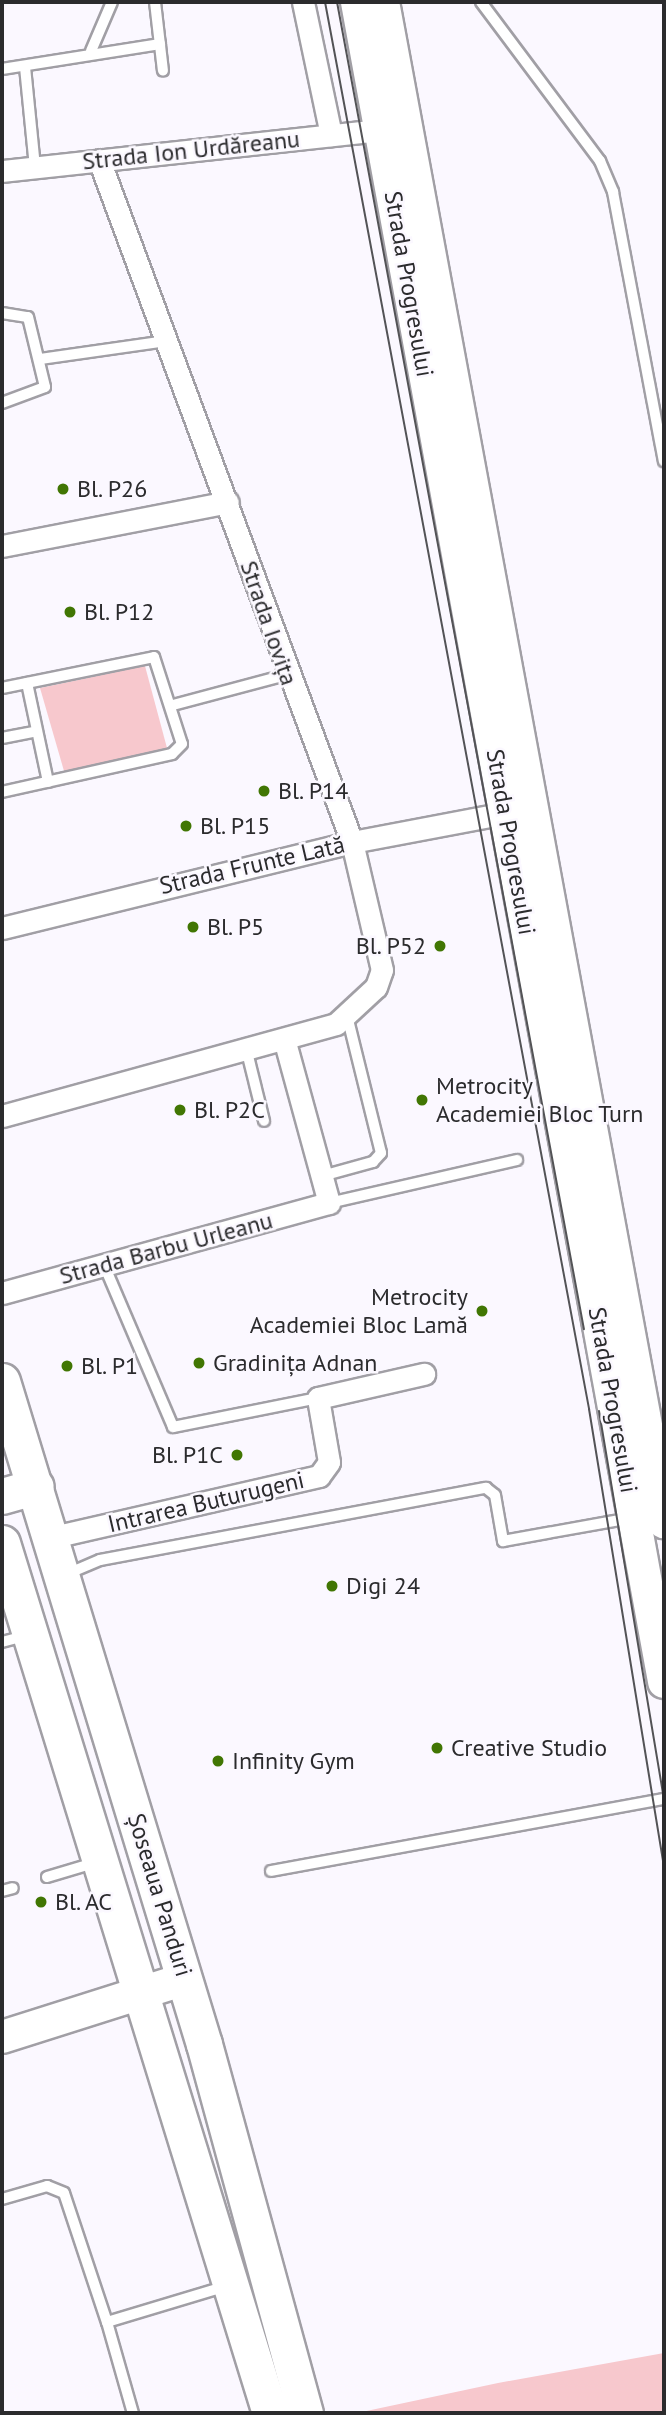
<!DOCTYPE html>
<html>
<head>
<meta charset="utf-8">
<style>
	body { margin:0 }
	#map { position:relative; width:666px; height:2415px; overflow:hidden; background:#fbf8ff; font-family:"PT Sans",sans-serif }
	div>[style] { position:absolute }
	.green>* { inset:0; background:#f7c8cd }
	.roads { filter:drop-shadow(2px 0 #a19fa5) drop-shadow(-2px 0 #a19fa5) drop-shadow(0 2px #a19fa5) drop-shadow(0 -2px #a19fa5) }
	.service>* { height:10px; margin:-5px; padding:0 5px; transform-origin:5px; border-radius:5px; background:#fff }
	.minor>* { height:21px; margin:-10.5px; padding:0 10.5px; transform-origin:10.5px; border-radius:10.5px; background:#fff }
	.secondary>* { height:32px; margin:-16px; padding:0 16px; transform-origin:16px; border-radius:16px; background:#fff }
	.primary>* { height:35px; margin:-17.5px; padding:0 17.5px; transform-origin:17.5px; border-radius:17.5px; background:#fff }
	.tram>* { height:2px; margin:-1px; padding:0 1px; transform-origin:1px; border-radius:1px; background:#535356 }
	.dots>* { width:19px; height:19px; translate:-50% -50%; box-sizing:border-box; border:4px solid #fbf8ff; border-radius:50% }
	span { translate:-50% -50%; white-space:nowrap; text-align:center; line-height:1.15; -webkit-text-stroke:5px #fbf8ff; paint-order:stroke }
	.street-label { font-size:24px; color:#2b2b2d }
	.poi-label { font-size:24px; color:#2b2b2d }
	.left { translate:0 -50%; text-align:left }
	.right { translate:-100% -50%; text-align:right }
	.frame { position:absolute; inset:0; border:4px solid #2b2b2d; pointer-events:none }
</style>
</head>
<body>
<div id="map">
	<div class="green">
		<i style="clip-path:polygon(145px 666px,167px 748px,64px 771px,40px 688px)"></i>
		<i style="clip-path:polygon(664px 2353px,664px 2413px,357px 2413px,498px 2383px)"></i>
	</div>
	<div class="roads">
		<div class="service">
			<i style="left:155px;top:2px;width:69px;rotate:83.4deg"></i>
			<i style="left:481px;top:2px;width:199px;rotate:53.2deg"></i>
			<i style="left:600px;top:161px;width:34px;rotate:67deg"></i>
			<i style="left:613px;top:192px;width:274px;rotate:79.3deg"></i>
			<i style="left:91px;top:51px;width:53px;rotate:-66.8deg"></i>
			<i style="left:25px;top:67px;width:100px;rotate:84.3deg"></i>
			<i style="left:2px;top:69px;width:160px;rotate:-9deg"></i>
			<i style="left:2px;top:313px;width:26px;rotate:9deg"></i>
			<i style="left:28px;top:317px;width:72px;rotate:76.3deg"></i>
			<i style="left:45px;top:387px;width:46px;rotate:159.6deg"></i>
			<i style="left:40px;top:359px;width:128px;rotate:-8.1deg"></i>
			<i style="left:27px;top:683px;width:101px;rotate:78deg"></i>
			<i style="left:2px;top:688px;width:155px;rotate:-11.5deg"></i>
			<i style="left:154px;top:657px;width:91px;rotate:72.2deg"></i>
			<i style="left:182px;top:744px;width:14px;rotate:135deg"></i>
			<i style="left:172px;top:754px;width:174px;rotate:167.4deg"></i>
			<i style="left:173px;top:705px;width:117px;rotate:-14.9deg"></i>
			<i style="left:2px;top:738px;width:31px;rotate:-11deg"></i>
			<i style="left:246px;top:1048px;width:75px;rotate:76.1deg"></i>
			<i style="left:322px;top:1176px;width:53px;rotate:-15.4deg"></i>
			<i style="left:373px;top:1162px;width:12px;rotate:-48deg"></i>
			<i style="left:381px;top:1153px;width:141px;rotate:-103.9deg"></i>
			<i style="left:329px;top:1203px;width:193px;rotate:-12.9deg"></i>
			<i style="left:104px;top:1265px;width:176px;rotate:66.9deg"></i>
			<i style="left:173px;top:1427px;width:148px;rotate:-11.3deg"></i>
			<i style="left:67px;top:1574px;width:36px;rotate:-23deg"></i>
			<i style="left:100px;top:1560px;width:393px;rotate:-10.6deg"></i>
			<i style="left:486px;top:1488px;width:11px;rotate:38deg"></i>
			<i style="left:495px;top:1495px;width:47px;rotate:80.1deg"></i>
			<i style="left:503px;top:1541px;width:130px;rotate:-10.2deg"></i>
			<i style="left:2px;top:1642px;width:23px;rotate:-15deg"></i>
			<i style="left:271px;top:1871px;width:400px;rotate:-10.4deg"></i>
			<i style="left:47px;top:1877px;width:49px;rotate:-16.6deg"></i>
			<i style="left:2px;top:1891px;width:11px;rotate:-15deg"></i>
			<i style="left:2px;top:2199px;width:47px;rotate:-16.1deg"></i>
			<i style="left:47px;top:2186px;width:18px;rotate:22deg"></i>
			<i style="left:64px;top:2193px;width:136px;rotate:71.6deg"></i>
			<i style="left:107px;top:2322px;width:125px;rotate:-16.7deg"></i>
			<i style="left:107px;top:2322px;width:95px;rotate:74.1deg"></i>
		</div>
		<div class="minor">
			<i style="left:303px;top:2px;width:136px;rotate:78.1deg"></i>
			<i style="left:2px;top:171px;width:381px;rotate:-6.2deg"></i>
			<i style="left:2px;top:546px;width:230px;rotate:-11deg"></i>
			<i style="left:2px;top:928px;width:360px;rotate:-13.8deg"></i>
			<i style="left:352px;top:842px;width:157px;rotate:-10.7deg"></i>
			<i style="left:2px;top:1116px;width:346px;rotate:-15.4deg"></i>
			<i style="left:336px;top:1024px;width:54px;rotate:-42.8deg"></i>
			<i style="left:376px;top:987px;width:18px;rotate:-71deg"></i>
			<i style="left:382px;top:970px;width:131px;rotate:-103.2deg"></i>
			<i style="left:352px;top:842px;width:727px;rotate:-110.35deg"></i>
			<i style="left:2px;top:1293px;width:339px;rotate:-15.4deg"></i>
			<i style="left:329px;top:1203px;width:170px;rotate:-105.3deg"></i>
			<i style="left:53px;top:1537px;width:273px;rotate:-12.9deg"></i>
			<i style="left:319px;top:1476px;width:17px;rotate:-54deg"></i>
			<i style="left:329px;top:1462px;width:65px;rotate:-99.8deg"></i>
			<i style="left:318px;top:1398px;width:109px;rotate:-12.8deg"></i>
		</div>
		<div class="secondary">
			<i style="left:357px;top:2px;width:1708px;rotate:79.64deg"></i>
			<i style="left:383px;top:2px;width:1546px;rotate:79.53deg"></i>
			<i style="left:2px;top:2037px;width:192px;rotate:-17.6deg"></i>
		</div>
		<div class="primary">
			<i style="left:2px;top:1381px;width:693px;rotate:73.06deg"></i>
			<i style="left:204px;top:2044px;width:383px;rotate:74.7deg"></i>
			<i style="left:2px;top:1496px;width:35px;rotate:-16deg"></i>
			<i style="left:2px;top:1543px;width:910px;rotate:72.88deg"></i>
		</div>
	</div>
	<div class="tram">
		<i style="left:325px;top:2px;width:1432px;rotate:79.37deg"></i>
		<i style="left:589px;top:1409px;width:465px;rotate:80.7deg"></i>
		<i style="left:337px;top:2px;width:1350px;rotate:79.46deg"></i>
		<i style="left:599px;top:1411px;width:395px;rotate:80.5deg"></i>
	</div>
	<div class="dots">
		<i style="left:63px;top:489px;background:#417603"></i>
		<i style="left:70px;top:612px;background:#417603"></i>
		<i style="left:264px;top:791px;background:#417603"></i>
		<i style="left:186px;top:826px;background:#417603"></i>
		<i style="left:193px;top:927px;background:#417603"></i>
		<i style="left:440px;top:946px;background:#417603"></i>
		<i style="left:422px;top:1100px;background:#417603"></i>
		<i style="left:180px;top:1110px;background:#417603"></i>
		<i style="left:482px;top:1311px;background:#417603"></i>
		<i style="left:199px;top:1363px;background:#417603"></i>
		<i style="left:67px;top:1366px;background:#417603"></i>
		<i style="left:237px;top:1455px;background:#417603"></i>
		<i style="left:332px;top:1586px;background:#417603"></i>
		<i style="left:437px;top:1748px;background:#417603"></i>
		<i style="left:218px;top:1761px;background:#417603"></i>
		<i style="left:41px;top:1902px;background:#417603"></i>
	</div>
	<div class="street-label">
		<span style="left:191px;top:150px;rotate:-6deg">Strada Ion Urdăreanu</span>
		<span style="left:409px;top:284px;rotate:80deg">Strada Progresului</span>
		<span style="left:269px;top:623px;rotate:71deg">Strada Iovița</span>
		<span style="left:511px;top:842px;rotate:80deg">Strada Progresului</span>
		<span style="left:252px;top:865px;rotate:-13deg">Strada Frunte Lată</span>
		<span style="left:166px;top:1248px;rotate:-15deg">Strada Barbu Urleanu</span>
		<span style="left:613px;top:1400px;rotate:80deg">Strada Progresului</span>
		<span style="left:206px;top:1502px;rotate:-13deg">Intrarea Buturugeni</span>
		<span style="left:160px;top:1895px;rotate:73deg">Șoseaua Panduri</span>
	</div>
	<div class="poi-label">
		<span class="left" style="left:77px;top:489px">Bl. P26</span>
		<span class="left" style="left:84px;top:612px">Bl. P12</span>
		<span class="left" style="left:278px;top:791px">Bl. P14</span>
		<span class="left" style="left:200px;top:826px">Bl. P15</span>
		<span class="left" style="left:207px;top:927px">Bl. P5</span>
		<span class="right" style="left:426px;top:946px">Bl. P52</span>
		<span class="left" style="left:436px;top:1100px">Metrocity<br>Academiei Bloc Turn</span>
		<span class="left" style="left:194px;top:1110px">Bl. P2C</span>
		<span class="right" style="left:468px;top:1311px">Metrocity<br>Academiei Bloc Lamă</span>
		<span class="left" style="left:213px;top:1363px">Gradinița Adnan</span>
		<span class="left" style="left:81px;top:1366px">Bl. P1</span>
		<span class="right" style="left:223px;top:1455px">Bl. P1C</span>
		<span class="left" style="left:346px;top:1586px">Digi 24</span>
		<span class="left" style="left:451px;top:1748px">Creative Studio</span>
		<span class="left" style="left:232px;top:1761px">Infinity Gym</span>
		<span class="left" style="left:55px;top:1902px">Bl. AC</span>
	</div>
	<div class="frame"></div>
</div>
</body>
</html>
